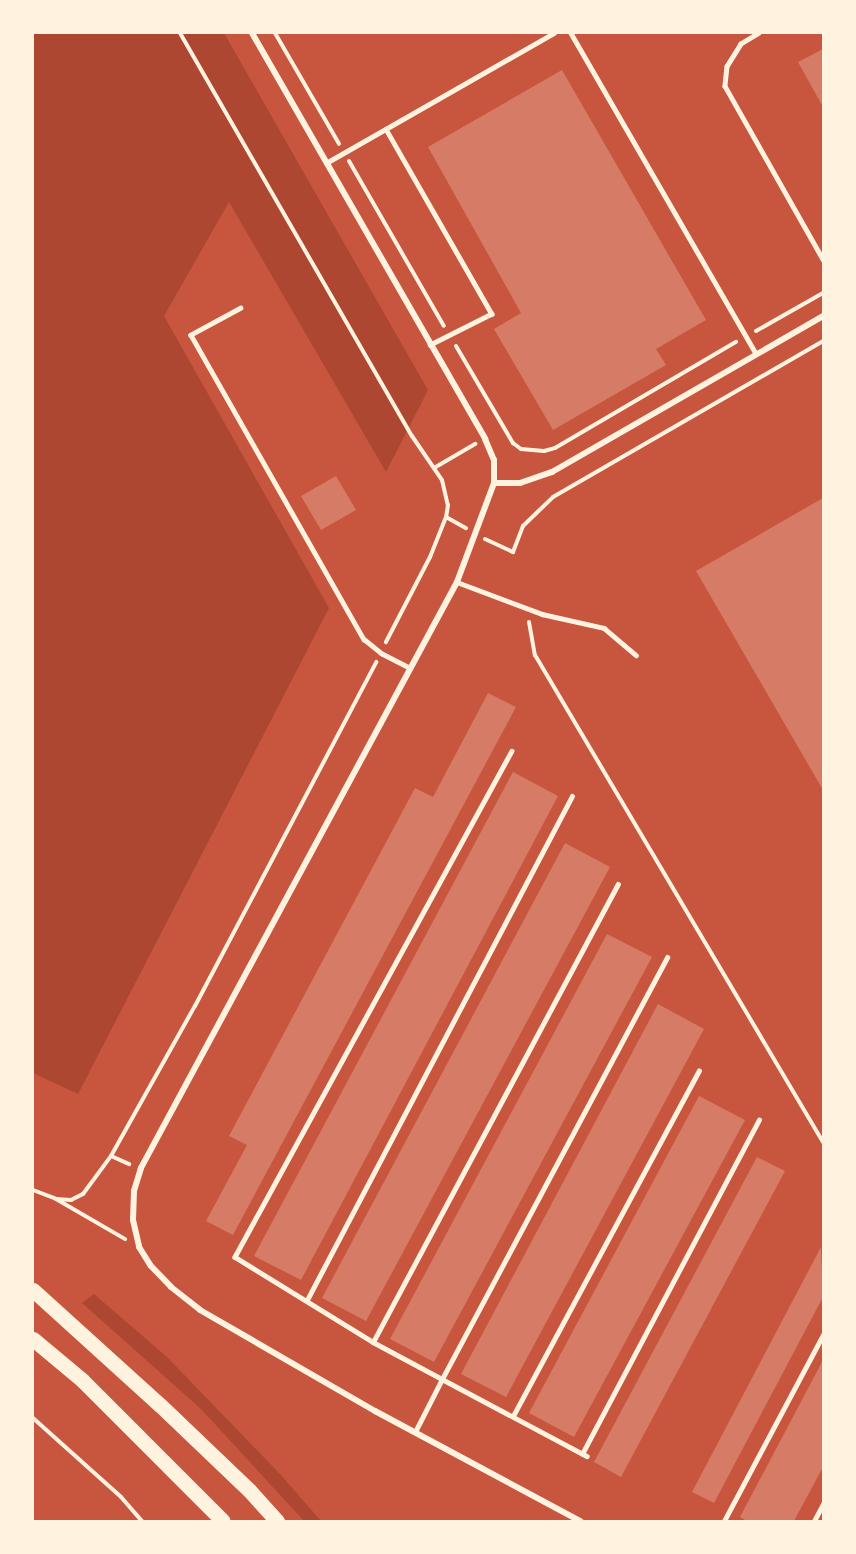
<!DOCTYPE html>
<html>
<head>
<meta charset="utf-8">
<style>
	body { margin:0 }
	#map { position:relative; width:856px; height:1554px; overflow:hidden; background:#c8553d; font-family:"Asap Condensed",sans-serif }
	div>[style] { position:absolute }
	.green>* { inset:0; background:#ae4732 }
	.building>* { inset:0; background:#d67c66 }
	.path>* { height:4px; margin:-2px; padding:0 2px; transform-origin:2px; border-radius:2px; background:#fff3e0 }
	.service>* { height:4.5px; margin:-2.25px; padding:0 2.25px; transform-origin:2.25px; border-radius:2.25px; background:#fff3e0 }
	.minor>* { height:6px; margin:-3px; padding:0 3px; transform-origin:3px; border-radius:3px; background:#fff3e0 }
	.trunk>* { height:15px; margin:-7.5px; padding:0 7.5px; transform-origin:7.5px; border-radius:7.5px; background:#fff3e0 }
	span { translate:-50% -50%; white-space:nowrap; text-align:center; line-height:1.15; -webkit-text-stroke:5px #fff3e0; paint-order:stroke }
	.frame { position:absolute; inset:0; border:34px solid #fff3e0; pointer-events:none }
</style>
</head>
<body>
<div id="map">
	<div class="green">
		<i style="clip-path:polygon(33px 33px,224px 33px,428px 390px,386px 472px,229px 202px,164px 316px,329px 608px,78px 1094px,33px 1073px)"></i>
		<i style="clip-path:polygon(94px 1294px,167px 1357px,280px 1474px,321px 1521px,304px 1521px,201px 1409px,82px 1303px)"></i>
	</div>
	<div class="building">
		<i style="clip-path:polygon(823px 49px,823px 107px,798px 62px)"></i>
		<i style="clip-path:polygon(562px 70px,706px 320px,656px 349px,666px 365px,553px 430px,494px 329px,521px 313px,428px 147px)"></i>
		<i style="clip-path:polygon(336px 476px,356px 510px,321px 530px,301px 496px)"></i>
		<i style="clip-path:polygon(823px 498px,823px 790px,696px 571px)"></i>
		<i style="clip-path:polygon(488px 693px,516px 707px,233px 1235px,206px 1221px,247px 1145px,229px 1136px,415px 788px,433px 797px)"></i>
		<i style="clip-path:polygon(513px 772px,558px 796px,301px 1280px,254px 1256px)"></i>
		<i style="clip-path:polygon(565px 843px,610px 867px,366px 1321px,322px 1298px)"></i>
		<i style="clip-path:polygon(607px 934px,652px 957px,434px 1362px,390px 1339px)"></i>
		<i style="clip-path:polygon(658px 1004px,704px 1029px,506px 1397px,461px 1374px)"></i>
		<i style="clip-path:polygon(699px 1096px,745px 1120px,574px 1437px,529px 1413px)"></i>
		<i style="clip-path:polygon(757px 1157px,785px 1171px,621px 1477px,594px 1462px)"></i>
		<i style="clip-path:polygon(821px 1247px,823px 1297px,714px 1503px,692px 1492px)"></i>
		<i style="clip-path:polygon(823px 1360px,823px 1467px,794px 1521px,747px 1521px,740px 1517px)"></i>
	</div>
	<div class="path">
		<i style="left:180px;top:33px;width:465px;rotate:60.1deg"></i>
		<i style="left:412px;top:436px;width:53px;rotate:55.7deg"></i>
		<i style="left:442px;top:480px;width:26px;rotate:77deg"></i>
		<i style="left:448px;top:505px;width:12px;rotate:99deg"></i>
		<i style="left:446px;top:517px;width:43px;rotate:111.8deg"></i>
		<i style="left:430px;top:557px;width:96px;rotate:117.4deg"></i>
		<i style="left:275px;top:33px;width:128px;rotate:60deg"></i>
		<i style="left:349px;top:161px;width:190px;rotate:60.1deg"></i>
		<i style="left:756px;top:331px;width:77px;rotate:-29.6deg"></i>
		<i style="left:456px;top:346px;width:113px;rotate:59.6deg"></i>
		<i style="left:513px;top:443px;width:10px;rotate:37deg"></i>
		<i style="left:521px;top:449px;width:23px;rotate:5deg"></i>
		<i style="left:544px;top:451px;width:11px;rotate:-15deg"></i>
		<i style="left:555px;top:448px;width:210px;rotate:-30.4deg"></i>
		<i style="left:434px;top:468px;width:48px;rotate:-30.3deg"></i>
		<i style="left:446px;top:517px;width:23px;rotate:29deg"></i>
		<i style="left:485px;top:539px;width:31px;rotate:25deg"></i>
		<i style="left:513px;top:552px;width:28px;rotate:-69deg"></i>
		<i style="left:523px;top:526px;width:42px;rotate:-44deg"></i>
		<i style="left:553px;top:497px;width:312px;rotate:-30deg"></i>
		<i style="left:529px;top:622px;width:34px;rotate:80deg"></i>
		<i style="left:535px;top:655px;width:566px;rotate:59.4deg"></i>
		<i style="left:111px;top:1156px;width:20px;rotate:24deg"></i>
		<i style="left:33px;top:1190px;width:25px;rotate:21deg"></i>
		<i style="left:56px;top:1199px;width:15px;rotate:4deg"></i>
		<i style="left:71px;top:1200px;width:13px;rotate:-27deg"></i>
		<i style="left:83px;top:1194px;width:47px;rotate:-53.6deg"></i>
		<i style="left:111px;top:1156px;width:172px;rotate:-60.8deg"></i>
		<i style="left:195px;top:1006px;width:389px;rotate:-62.2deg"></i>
		<i style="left:56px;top:1199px;width:80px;rotate:30.1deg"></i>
		<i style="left:33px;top:1418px;width:118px;rotate:41.9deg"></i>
		<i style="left:121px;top:1497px;width:32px;rotate:49deg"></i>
	</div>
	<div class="service">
		<i style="left:571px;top:33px;width:370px;rotate:60deg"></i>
		<i style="left:759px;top:33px;width:21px;rotate:149deg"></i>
		<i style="left:741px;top:44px;width:26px;rotate:122deg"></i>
		<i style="left:727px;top:66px;width:20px;rotate:96deg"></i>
		<i style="left:725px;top:86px;width:199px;rotate:60.5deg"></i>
		<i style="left:386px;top:129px;width:213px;rotate:60.2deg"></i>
		<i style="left:492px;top:314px;width:69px;rotate:153.4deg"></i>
		<i style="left:326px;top:163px;width:262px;rotate:-29.7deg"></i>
		<i style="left:241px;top:308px;width:57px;rotate:151.6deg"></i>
		<i style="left:191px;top:335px;width:350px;rotate:60.4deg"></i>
		<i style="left:364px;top:639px;width:22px;rotate:39deg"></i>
		<i style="left:381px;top:653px;width:33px;rotate:27deg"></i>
		<i style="left:457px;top:582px;width:91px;rotate:20.6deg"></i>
		<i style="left:542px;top:614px;width:64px;rotate:12.7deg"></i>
		<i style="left:604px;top:628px;width:42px;rotate:40.2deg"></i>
		<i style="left:512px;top:751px;width:577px;rotate:118.7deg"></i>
		<i style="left:235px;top:1257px;width:162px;rotate:31.6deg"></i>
		<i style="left:373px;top:1342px;width:78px;rotate:28.2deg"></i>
		<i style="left:442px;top:1379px;width:478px;rotate:-61.9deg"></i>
		<i style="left:307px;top:1300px;width:569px;rotate:-62.26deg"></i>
		<i style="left:373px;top:1342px;width:519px;rotate:-61.86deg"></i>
		<i style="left:513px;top:1416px;width:392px;rotate:-61.7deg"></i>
		<i style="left:415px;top:1432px;width:59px;rotate:-63deg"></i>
		<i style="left:442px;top:1379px;width:164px;rotate:28deg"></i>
		<i style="left:582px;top:1454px;width:378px;rotate:-62.1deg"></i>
		<i style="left:724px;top:1521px;width:211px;rotate:-62deg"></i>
		<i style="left:814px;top:1521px;width:19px;rotate:-62deg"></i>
	</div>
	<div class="minor">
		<i style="left:252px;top:33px;width:468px;rotate:60.1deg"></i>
		<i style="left:485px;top:439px;width:23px;rotate:67deg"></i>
		<i style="left:494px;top:460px;width:23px;rotate:90deg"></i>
		<i style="left:494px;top:483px;width:106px;rotate:110.5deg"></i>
		<i style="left:457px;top:582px;width:666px;rotate:118.34deg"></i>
		<i style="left:141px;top:1168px;width:24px;rotate:107deg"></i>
		<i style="left:134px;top:1191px;width:29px;rotate:92deg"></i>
		<i style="left:133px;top:1220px;width:28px;rotate:77deg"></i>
		<i style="left:139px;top:1247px;width:22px;rotate:58deg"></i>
		<i style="left:151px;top:1266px;width:29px;rotate:46deg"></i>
		<i style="left:171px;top:1287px;width:37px;rotate:38deg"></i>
		<i style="left:200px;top:1310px;width:202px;rotate:30deg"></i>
		<i style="left:375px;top:1411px;width:233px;rotate:28.2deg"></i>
		<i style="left:494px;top:483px;width:26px"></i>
		<i style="left:520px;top:483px;width:34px;rotate:-19deg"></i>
		<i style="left:552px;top:472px;width:313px;rotate:-29.9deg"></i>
	</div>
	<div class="trunk">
		<i style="left:33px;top:1290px;width:171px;rotate:42.2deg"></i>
		<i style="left:160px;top:1405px;width:123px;rotate:43.7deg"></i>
		<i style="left:249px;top:1490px;width:42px;rotate:47.9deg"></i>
		<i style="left:33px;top:1339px;width:64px;rotate:39.9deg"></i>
		<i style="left:82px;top:1380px;width:199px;rotate:45deg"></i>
	</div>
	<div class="frame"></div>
</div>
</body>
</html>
